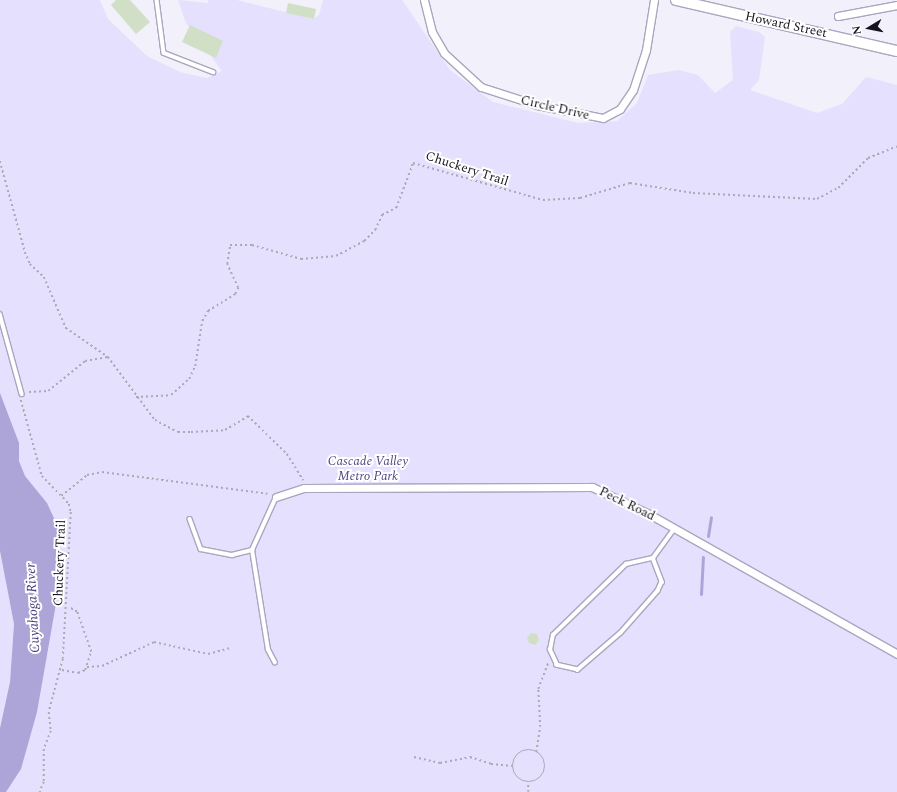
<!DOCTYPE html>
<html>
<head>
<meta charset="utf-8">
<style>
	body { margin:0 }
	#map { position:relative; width:897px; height:792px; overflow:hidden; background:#f2f0fb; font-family:Spectral,serif }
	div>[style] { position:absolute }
	.green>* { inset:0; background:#e4e0fe }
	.water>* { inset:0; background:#ada5d8 }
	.stream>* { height:3px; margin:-1.5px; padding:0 1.5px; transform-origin:1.5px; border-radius:1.5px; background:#ada5d8 }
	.building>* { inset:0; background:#d1dfc6 }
	.path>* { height:1.5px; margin-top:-0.75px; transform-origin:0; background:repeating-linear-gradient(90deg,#aba9b4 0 2px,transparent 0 5px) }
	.path>.ring { margin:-0.75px; padding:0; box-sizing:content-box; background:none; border:1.5px solid #aba9b4; border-radius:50% }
	.roads { filter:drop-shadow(1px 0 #a9a6bf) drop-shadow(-1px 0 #a9a6bf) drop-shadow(0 1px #a9a6bf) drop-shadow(0 -1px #a9a6bf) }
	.lane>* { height:3.5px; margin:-1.75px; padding:0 1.75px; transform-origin:1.75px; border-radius:1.75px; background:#fff }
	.street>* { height:7px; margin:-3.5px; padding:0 3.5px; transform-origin:3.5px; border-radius:3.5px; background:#fff }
	.secondary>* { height:10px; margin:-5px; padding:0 5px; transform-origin:5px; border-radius:5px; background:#fff }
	span { translate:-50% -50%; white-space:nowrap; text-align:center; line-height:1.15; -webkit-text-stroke:4px #fff; paint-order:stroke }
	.street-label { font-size:13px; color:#14121c }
	.park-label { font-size:13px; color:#534585; font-style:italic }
	.water-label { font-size:14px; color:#4a3c7b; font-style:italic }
	.north { position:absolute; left:849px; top:8px; width:40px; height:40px; -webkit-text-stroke:3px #fff; paint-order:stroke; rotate:260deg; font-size:11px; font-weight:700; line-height:16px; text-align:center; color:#14121c }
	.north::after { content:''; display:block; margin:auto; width:14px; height:18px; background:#14121c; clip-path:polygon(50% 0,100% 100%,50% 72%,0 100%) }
</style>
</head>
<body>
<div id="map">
	<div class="green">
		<i style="clip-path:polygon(0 0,100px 0,108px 19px,147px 56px,180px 72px,207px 78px,222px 71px,186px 23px,178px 0,208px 3px,208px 0,237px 0,313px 19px,319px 15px,323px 0,402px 0,450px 70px,493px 102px,578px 123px,617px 121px,637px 103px,648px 75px,678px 70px,698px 75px,715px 93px,733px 80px,730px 32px,736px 26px,759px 32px,765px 37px,759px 80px,750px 90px,817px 113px,842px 104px,866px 77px,897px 85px,897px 792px,2px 792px,50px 531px,0 429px)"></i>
		<i style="clip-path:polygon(0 551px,14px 624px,10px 682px,0 728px)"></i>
	</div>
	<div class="water">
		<i style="clip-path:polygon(0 393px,19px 443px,19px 461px,25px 476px,47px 503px,58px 527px,60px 581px,37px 712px,21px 769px,6px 792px,0 792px,0 728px,10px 682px,14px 624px,0 551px)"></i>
	</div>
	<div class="stream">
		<i style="left:708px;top:536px;width:19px;rotate:-81deg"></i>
		<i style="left:701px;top:594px;width:37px;rotate:-87deg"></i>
	</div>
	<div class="building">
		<i style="clip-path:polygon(116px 0,130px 0,150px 22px,136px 34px,111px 5px)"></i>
		<i style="clip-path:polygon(288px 3px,316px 9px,314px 19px,286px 13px)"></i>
		<i style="clip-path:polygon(190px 25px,223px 41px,216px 58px,182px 42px)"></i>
		<i style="clip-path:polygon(531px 633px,537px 634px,539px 640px,535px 645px,529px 643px,527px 638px)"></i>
	</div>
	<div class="path">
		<i style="left:0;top:161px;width:94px;rotate:74.6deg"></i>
		<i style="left:25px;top:252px;width:13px;rotate:67deg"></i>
		<i style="left:30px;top:264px;width:19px;rotate:43deg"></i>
		<i style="left:44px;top:277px;width:56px;rotate:66.7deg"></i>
		<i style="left:66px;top:328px;width:51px;rotate:34.6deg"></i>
		<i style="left:108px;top:357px;width:79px;rotate:53.3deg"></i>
		<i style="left:155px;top:420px;width:26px;rotate:28deg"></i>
		<i style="left:178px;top:432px;width:13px"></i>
		<i style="left:191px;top:432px;width:34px;rotate:-3deg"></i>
		<i style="left:225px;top:430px;width:27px;rotate:-31deg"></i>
		<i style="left:248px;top:416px;width:54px;rotate:44.3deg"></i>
		<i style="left:287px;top:454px;width:31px;rotate:58deg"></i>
		<i style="left:29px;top:392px;width:19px;rotate:-3deg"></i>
		<i style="left:48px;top:391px;width:48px;rotate:-39deg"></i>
		<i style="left:85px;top:361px;width:23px;rotate:-10deg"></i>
		<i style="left:136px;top:397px;width:35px;rotate:-3deg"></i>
		<i style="left:171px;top:395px;width:24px;rotate:-42deg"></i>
		<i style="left:189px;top:379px;width:14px;rotate:-65deg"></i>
		<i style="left:195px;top:366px;width:46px;rotate:-81.2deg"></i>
		<i style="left:202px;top:321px;width:12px;rotate:-59deg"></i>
		<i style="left:208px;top:311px;width:32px;rotate:-32deg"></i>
		<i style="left:235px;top:294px;width:7px;rotate:-63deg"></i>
		<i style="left:238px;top:288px;width:26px;rotate:-115deg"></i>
		<i style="left:227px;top:264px;width:19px;rotate:-81deg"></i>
		<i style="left:230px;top:245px;width:22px"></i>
		<i style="left:252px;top:245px;width:51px;rotate:15.9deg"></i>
		<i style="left:301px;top:259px;width:35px;rotate:-5deg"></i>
		<i style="left:336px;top:256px;width:32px;rotate:-28deg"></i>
		<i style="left:364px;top:241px;width:16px;rotate:-45deg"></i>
		<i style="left:375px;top:230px;width:17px;rotate:-65deg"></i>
		<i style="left:382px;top:215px;width:16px;rotate:-27deg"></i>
		<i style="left:396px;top:208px;width:48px;rotate:-69.3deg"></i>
		<i style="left:413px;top:163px;width:135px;rotate:15.9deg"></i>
		<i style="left:543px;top:200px;width:37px;rotate:-3deg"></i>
		<i style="left:580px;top:198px;width:52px;rotate:-16.7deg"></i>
		<i style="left:630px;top:183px;width:64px;rotate:9deg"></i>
		<i style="left:693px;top:193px;width:124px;rotate:2.8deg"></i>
		<i style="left:817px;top:199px;width:24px;rotate:-28deg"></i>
		<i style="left:838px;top:188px;width:42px;rotate:-45deg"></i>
		<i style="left:868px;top:158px;width:31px;rotate:-22deg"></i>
		<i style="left:21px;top:400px;width:79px;rotate:74.6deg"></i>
		<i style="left:42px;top:476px;width:39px;rotate:46deg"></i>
		<i style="left:69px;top:504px;width:8px;rotate:76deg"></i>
		<i style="left:71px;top:512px;width:147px;rotate:93.1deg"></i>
		<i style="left:63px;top:659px;width:55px;rotate:104.8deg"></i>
		<i style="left:49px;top:712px;width:19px;rotate:84deg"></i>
		<i style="left:51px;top:731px;width:19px;rotate:111deg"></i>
		<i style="left:44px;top:749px;width:33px;rotate:90deg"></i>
		<i style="left:44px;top:782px;width:11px;rotate:112deg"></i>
		<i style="left:61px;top:496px;width:33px;rotate:-39deg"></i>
		<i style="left:87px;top:475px;width:15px;rotate:-11deg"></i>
		<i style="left:102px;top:472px;width:167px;rotate:7.5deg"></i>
		<i style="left:87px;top:667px;width:15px;rotate:-4deg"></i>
		<i style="left:102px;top:666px;width:57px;rotate:-24.8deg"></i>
		<i style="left:154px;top:642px;width:55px;rotate:12.5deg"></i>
		<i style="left:208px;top:654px;width:24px;rotate:-15deg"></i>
		<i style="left:62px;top:670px;width:16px;rotate:11deg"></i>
		<i style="left:78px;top:673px;width:8px;rotate:-23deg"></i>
		<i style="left:85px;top:670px;width:19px;rotate:-72deg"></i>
		<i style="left:91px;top:652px;width:42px;rotate:-109.3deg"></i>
		<i style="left:77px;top:612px;width:10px;rotate:-151deg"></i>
		<i class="ring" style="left:513px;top:750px;width:30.5px;height:30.5px"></i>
		<i style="left:536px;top:752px;width:25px;rotate:-81deg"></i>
		<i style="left:540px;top:727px;width:38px;rotate:-93deg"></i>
		<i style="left:538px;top:689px;width:28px;rotate:-69deg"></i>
		<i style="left:414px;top:757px;width:27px;rotate:13deg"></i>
		<i style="left:440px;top:763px;width:31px;rotate:-11deg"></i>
		<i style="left:470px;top:757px;width:22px;rotate:18deg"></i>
		<i style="left:491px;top:764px;width:22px;rotate:5deg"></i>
		<i style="left:528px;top:792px;width:10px;rotate:-90deg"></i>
	</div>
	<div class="roads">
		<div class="lane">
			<i style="left:157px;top:0;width:53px;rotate:82.5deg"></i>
			<i style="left:164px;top:53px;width:53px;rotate:21.2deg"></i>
			<i style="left:0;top:314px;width:83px;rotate:74.6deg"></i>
			<i style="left:190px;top:519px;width:32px;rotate:70deg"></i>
			<i style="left:201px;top:549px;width:32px;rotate:11deg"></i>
			<i style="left:232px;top:555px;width:21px;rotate:-14deg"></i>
			<i style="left:653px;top:558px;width:26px;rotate:69deg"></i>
			<i style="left:662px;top:582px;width:10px;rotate:114deg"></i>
			<i style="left:658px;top:591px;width:56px;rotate:131.4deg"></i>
			<i style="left:621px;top:633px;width:57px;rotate:139.3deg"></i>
			<i style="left:578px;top:670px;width:22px;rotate:-167deg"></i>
			<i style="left:557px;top:665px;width:17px;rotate:-115deg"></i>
			<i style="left:550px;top:650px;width:15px;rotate:-79deg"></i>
			<i style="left:553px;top:635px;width:102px;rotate:-44.2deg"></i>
			<i style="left:626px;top:564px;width:28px;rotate:-13deg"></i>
			<i style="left:653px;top:558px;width:36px;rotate:-54deg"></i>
			<i style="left:275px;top:663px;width:15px;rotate:-118deg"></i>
			<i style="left:268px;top:650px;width:101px;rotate:-99.1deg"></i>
			<i style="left:252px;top:550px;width:58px;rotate:-65.6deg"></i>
		</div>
		<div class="street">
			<i style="left:424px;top:0;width:33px;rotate:76deg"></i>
			<i style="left:432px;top:32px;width:24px;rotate:60deg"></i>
			<i style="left:444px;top:53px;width:50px;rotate:42.6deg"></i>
			<i style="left:481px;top:87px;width:59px;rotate:17.8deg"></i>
			<i style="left:537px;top:105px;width:67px;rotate:11.1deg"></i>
			<i style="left:603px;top:118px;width:19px;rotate:-28deg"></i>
			<i style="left:620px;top:109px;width:23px;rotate:-56deg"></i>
			<i style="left:633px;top:90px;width:42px;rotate:-72deg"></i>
			<i style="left:646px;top:50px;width:51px;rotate:-80.9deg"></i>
			<i style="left:838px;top:16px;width:60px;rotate:-10.6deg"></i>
			<i style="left:276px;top:497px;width:29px;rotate:-18deg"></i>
			<i style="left:304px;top:488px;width:288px;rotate:-0.2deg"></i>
			<i style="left:592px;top:487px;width:63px;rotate:25.3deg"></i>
			<i style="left:649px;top:514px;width:285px;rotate:29.4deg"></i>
		</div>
		<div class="secondary">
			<i style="left:676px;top:0;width:227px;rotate:13deg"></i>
		</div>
	</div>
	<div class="street-label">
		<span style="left:786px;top:25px;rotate:12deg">Howard Street</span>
		<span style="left:555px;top:108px;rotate:13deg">Circle Drive</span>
		<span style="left:467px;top:169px;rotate:18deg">Chuckery Trail</span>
		<span style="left:627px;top:504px;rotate:26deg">Peck Road</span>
		<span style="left:60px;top:563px;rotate:-88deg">Chuckery Trail</span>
	</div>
	<div class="park-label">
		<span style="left:368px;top:469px">Cascade Valley<br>Metro Park</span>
	</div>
	<div class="water-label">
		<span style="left:33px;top:608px;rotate:-93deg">Cuyahoga River</span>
	</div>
	<div class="north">N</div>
</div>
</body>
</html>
